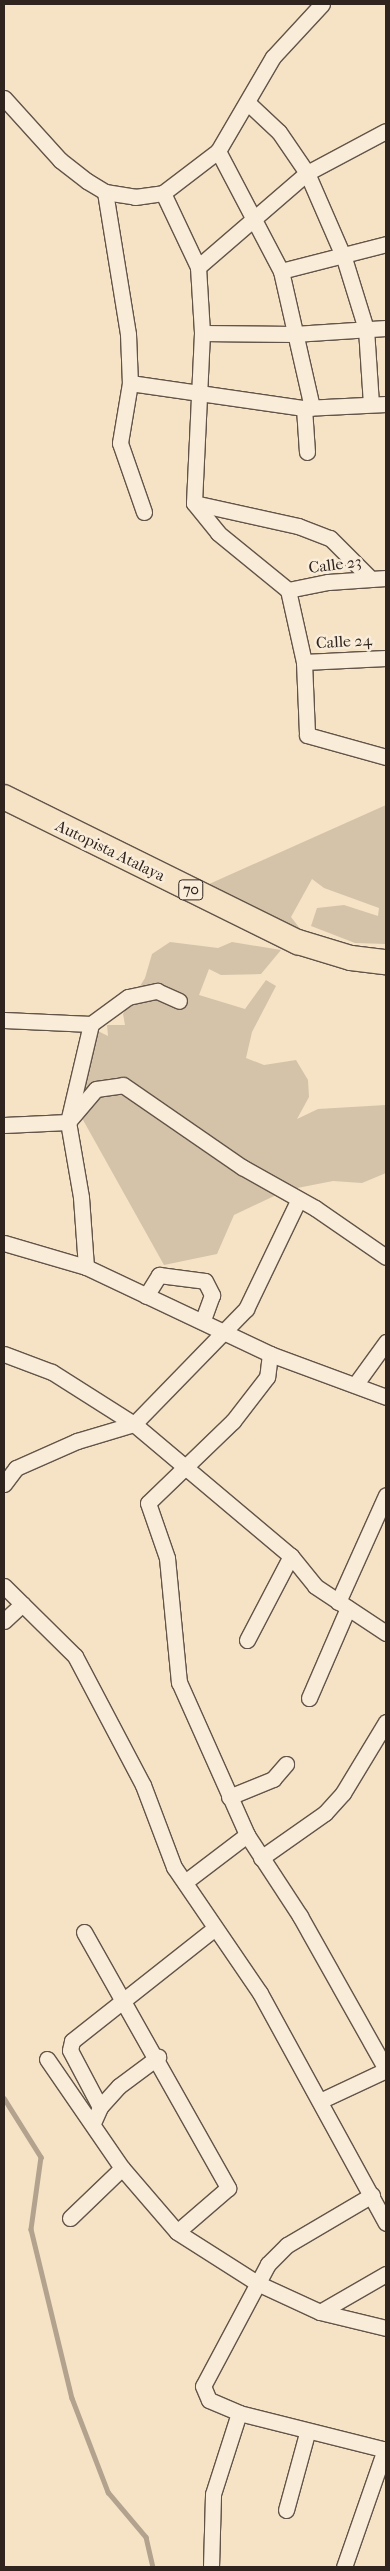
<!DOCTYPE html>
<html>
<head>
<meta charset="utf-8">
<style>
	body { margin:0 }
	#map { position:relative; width:390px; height:2571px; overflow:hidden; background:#f6e3c6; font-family:"IM FELL French Canon",serif }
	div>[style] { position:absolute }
	.green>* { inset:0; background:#d4c3a9 }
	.stream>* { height:4.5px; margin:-2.25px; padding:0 2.25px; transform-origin:2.25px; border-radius:2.25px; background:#b3a28d }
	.roads { filter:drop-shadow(1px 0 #625448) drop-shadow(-1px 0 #625448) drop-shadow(0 1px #625448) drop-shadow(0 -1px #625448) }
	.minor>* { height:15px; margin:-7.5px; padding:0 7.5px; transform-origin:7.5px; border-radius:7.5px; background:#f9edda }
	.primary>* { height:24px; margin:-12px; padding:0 12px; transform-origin:12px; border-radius:12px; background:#f6e3c6 }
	span { translate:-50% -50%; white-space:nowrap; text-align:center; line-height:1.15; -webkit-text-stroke:5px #f9edda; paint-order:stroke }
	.shield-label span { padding:1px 4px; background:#f9edda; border:1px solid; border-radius:4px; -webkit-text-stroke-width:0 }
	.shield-label { font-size:15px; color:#30241e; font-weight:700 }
	.street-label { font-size:16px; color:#30241e }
	.frame { position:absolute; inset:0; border:5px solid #30241e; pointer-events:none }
</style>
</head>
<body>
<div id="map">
	<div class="green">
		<i style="clip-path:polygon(386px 805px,386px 944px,355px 943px,311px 926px,317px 908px,344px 905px,378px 916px,379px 908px,324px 888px,312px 879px,291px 917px,308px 939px,198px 889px)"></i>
		<i style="clip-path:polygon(170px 942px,218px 948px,232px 942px,281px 950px,261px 974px,221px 975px,209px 969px,199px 995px,245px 1009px,266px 980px,276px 986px,252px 1032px,246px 1058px,264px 1065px,296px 1060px,308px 1080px,309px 1097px,297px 1119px,318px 1109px,386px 1105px,386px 1173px,362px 1183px,333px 1181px,287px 1190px,234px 1215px,217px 1254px,164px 1265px,73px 1102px,94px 1029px,108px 1036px,107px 1025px,125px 1025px,123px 1014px,145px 978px,152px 954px)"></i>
	</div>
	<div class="stream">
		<i style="left:4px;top:2098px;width:70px;rotate:57.9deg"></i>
		<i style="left:41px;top:2157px;width:73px;rotate:97.9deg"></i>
		<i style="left:31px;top:2229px;width:174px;rotate:76.4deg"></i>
		<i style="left:72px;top:2398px;width:101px;rotate:69deg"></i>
		<i style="left:108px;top:2492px;width:59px;rotate:49.8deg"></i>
		<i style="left:146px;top:2537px;width:31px;rotate:77deg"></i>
	</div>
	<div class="roads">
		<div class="minor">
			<i style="left:4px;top:98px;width:84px;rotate:47.9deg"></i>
			<i style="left:60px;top:160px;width:34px;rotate:38deg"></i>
			<i style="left:87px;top:181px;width:21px;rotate:31deg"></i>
			<i style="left:105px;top:192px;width:30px;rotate:9deg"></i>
			<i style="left:135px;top:197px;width:28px;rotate:-8deg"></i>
			<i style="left:163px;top:193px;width:69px;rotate:-37.4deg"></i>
			<i style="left:218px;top:151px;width:109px;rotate:-59.7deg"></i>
			<i style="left:273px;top:57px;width:72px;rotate:-47.2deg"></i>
			<i style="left:248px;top:103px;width:42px;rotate:43.1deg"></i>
			<i style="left:279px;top:132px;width:50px;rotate:55.7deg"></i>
			<i style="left:307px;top:173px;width:93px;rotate:66.5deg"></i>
			<i style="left:344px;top:258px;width:74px;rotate:72.8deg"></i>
			<i style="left:366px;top:329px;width:75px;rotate:86.2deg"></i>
			<i style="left:218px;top:151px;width:136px;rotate:62.3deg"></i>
			<i style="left:281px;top:271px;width:140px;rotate:77.2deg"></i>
			<i style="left:105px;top:192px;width:144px;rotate:80.8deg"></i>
			<i style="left:128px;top:334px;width:49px;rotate:87.7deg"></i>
			<i style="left:130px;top:383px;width:61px;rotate:99.5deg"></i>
			<i style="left:120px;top:443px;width:73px;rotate:70.8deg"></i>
			<i style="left:163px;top:193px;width:82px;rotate:64.7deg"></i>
			<i style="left:198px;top:267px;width:66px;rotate:86.5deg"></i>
			<i style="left:202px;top:333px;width:170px;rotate:92.7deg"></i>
			<i style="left:194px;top:503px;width:38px;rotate:51deg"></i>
			<i style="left:218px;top:533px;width:90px;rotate:39.2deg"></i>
			<i style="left:288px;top:590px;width:74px;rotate:77.5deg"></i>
			<i style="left:304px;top:662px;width:73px;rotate:87.6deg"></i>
			<i style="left:307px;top:735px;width:82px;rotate:15.6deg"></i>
			<i style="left:198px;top:267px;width:144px;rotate:-40.8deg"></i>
			<i style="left:307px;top:173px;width:89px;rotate:-28deg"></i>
			<i style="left:281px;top:271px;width:108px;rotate:-14.4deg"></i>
			<i style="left:202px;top:333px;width:92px;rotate:0.6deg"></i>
			<i style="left:294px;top:334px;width:92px;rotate:-3.7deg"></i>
			<i style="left:130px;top:383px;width:176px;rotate:8.2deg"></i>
			<i style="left:304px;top:408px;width:82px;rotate:-2.8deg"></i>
			<i style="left:304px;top:408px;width:44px;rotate:86.1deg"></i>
			<i style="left:194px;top:503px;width:107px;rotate:12.5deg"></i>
			<i style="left:298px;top:526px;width:34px;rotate:21deg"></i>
			<i style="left:330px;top:538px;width:58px;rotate:45deg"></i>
			<i style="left:288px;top:590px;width:41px;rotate:-11.3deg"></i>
			<i style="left:328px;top:582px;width:58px;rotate:-3.9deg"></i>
			<i style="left:304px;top:662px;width:82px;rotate:-2.8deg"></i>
			<i style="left:4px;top:1020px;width:87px;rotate:2.6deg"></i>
			<i style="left:4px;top:1125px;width:64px;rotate:-2.7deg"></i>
			<i style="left:68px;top:1122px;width:43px;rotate:-49.7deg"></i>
			<i style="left:96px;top:1089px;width:27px;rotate:-8deg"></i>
			<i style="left:123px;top:1085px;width:145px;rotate:34.6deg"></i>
			<i style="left:242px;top:1167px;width:84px;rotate:29.3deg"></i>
			<i style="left:315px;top:1208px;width:86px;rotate:34.6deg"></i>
			<i style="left:4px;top:1243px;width:85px;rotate:16.3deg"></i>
			<i style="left:86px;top:1267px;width:204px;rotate:25.3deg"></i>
			<i style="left:270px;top:1354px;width:124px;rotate:20.3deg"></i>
			<i style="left:86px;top:1267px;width:70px;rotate:-94.1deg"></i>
			<i style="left:81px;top:1197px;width:76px;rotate:-99.8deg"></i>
			<i style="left:68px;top:1122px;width:101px;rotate:-76.8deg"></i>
			<i style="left:91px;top:1024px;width:46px;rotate:-36.1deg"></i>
			<i style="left:128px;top:997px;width:30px;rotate:-12deg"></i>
			<i style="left:157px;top:991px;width:24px;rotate:24deg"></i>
			<i style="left:146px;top:1296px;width:25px;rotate:-58deg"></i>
			<i style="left:159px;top:1275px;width:46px;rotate:7.4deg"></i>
			<i style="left:205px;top:1281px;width:16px;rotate:63deg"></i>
			<i style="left:212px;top:1295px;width:27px;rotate:110deg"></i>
			<i style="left:4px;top:1354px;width:51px;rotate:20.6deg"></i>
			<i style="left:52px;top:1372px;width:97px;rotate:32.4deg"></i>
			<i style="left:134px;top:1424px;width:205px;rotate:40.1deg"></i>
			<i style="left:291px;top:1556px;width:38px;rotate:51deg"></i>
			<i style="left:315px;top:1586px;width:85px;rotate:33.5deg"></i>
			<i style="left:270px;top:1354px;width:23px;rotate:97deg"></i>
			<i style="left:267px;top:1377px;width:56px;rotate:127.7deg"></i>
			<i style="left:233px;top:1421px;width:118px;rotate:136deg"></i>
			<i style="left:148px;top:1503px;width:58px;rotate:70.9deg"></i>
			<i style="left:167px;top:1558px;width:125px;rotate:84.5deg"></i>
			<i style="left:179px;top:1682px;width:167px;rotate:66deg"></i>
			<i style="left:247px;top:1835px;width:97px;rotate:56.8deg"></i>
			<i style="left:300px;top:1916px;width:176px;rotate:60.7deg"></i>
			<i style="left:355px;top:1385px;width:53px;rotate:-54.2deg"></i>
			<i style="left:4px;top:1484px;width:20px;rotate:-53deg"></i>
			<i style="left:16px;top:1468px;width:67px;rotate:-23.9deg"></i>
			<i style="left:77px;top:1441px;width:59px;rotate:-16.6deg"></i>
			<i style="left:134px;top:1424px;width:161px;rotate:-45.8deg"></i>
			<i style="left:246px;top:1309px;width:120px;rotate:-64.3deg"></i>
			<i style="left:4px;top:1586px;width:100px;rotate:44.6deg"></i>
			<i style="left:75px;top:1656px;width:146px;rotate:62.2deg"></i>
			<i style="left:143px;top:1785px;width:88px;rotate:69.3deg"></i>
			<i style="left:174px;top:1867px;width:153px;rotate:55.7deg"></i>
			<i style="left:260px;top:1993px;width:262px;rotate:61.3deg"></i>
			<i style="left:338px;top:1602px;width:117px;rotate:-65.8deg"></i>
			<i style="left:4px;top:1621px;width:25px;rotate:-43deg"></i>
			<i style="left:247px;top:1640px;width:95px;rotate:-62.4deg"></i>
			<i style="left:309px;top:1698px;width:98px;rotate:-66.6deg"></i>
			<i style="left:229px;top:1797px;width:48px;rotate:-22.2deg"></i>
			<i style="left:273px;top:1779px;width:20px;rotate:-49deg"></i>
			<i style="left:261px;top:1858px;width:78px;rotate:-35.1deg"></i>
			<i style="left:325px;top:1813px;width:27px;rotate:-48deg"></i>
			<i style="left:343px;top:1793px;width:83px;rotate:-58.8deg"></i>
			<i style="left:185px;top:1882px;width:78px;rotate:-37.2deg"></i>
			<i style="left:84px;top:1932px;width:294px;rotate:60.6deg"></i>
			<i style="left:228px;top:2188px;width:67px;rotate:139.2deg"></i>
			<i style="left:47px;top:2059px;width:132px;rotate:55.5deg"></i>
			<i style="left:122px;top:2168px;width:84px;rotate:49.3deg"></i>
			<i style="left:177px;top:2232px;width:95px;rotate:32.5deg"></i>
			<i style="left:257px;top:2283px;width:69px;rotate:24.7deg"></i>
			<i style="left:320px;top:2312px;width:68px;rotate:13.6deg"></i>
			<i style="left:322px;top:2100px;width:71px;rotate:-25.1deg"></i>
			<i style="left:100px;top:2107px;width:28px;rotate:-48deg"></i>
			<i style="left:119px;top:2086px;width:49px;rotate:-36.6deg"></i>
			<i style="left:93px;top:2123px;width:17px;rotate:-66deg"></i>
			<i style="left:100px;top:2107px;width:64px;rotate:-117.8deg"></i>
			<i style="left:70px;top:2050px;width:9px;rotate:-77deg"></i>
			<i style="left:72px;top:2041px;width:182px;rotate:-38.3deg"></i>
			<i style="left:372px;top:2195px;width:99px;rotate:149.5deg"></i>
			<i style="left:287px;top:2245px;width:27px;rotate:135deg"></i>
			<i style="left:268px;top:2264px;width:138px;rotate:118deg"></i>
			<i style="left:203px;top:2386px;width:15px;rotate:67deg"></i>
			<i style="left:209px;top:2400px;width:33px;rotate:23deg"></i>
			<i style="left:239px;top:2413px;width:152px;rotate:14.1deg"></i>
			<i style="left:70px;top:2218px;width:72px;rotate:-43.9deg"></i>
			<i style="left:320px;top:2312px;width:76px;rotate:-29.9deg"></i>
			<i style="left:286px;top:2510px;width:80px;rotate:-74.7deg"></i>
			<i style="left:211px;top:2567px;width:73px;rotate:-88.4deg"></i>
			<i style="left:213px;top:2494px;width:85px;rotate:-72.2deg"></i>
			<i style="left:344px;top:2567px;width:125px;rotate:-70.8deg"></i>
		</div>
		<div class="primary">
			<i style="left:4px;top:797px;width:328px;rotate:26.3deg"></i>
			<i style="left:298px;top:942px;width:55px;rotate:16.8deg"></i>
			<i style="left:351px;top:958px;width:35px;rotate:7deg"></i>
		</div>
	</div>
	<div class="shield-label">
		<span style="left:191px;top:890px">70</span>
	</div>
	<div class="street-label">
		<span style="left:335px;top:565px;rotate:-7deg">Calle 23</span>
		<span style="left:344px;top:642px;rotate:-3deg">Calle 24</span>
		<span style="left:110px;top:851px;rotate:26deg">Autopista Atalaya</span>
	</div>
	<div class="frame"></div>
</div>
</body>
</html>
